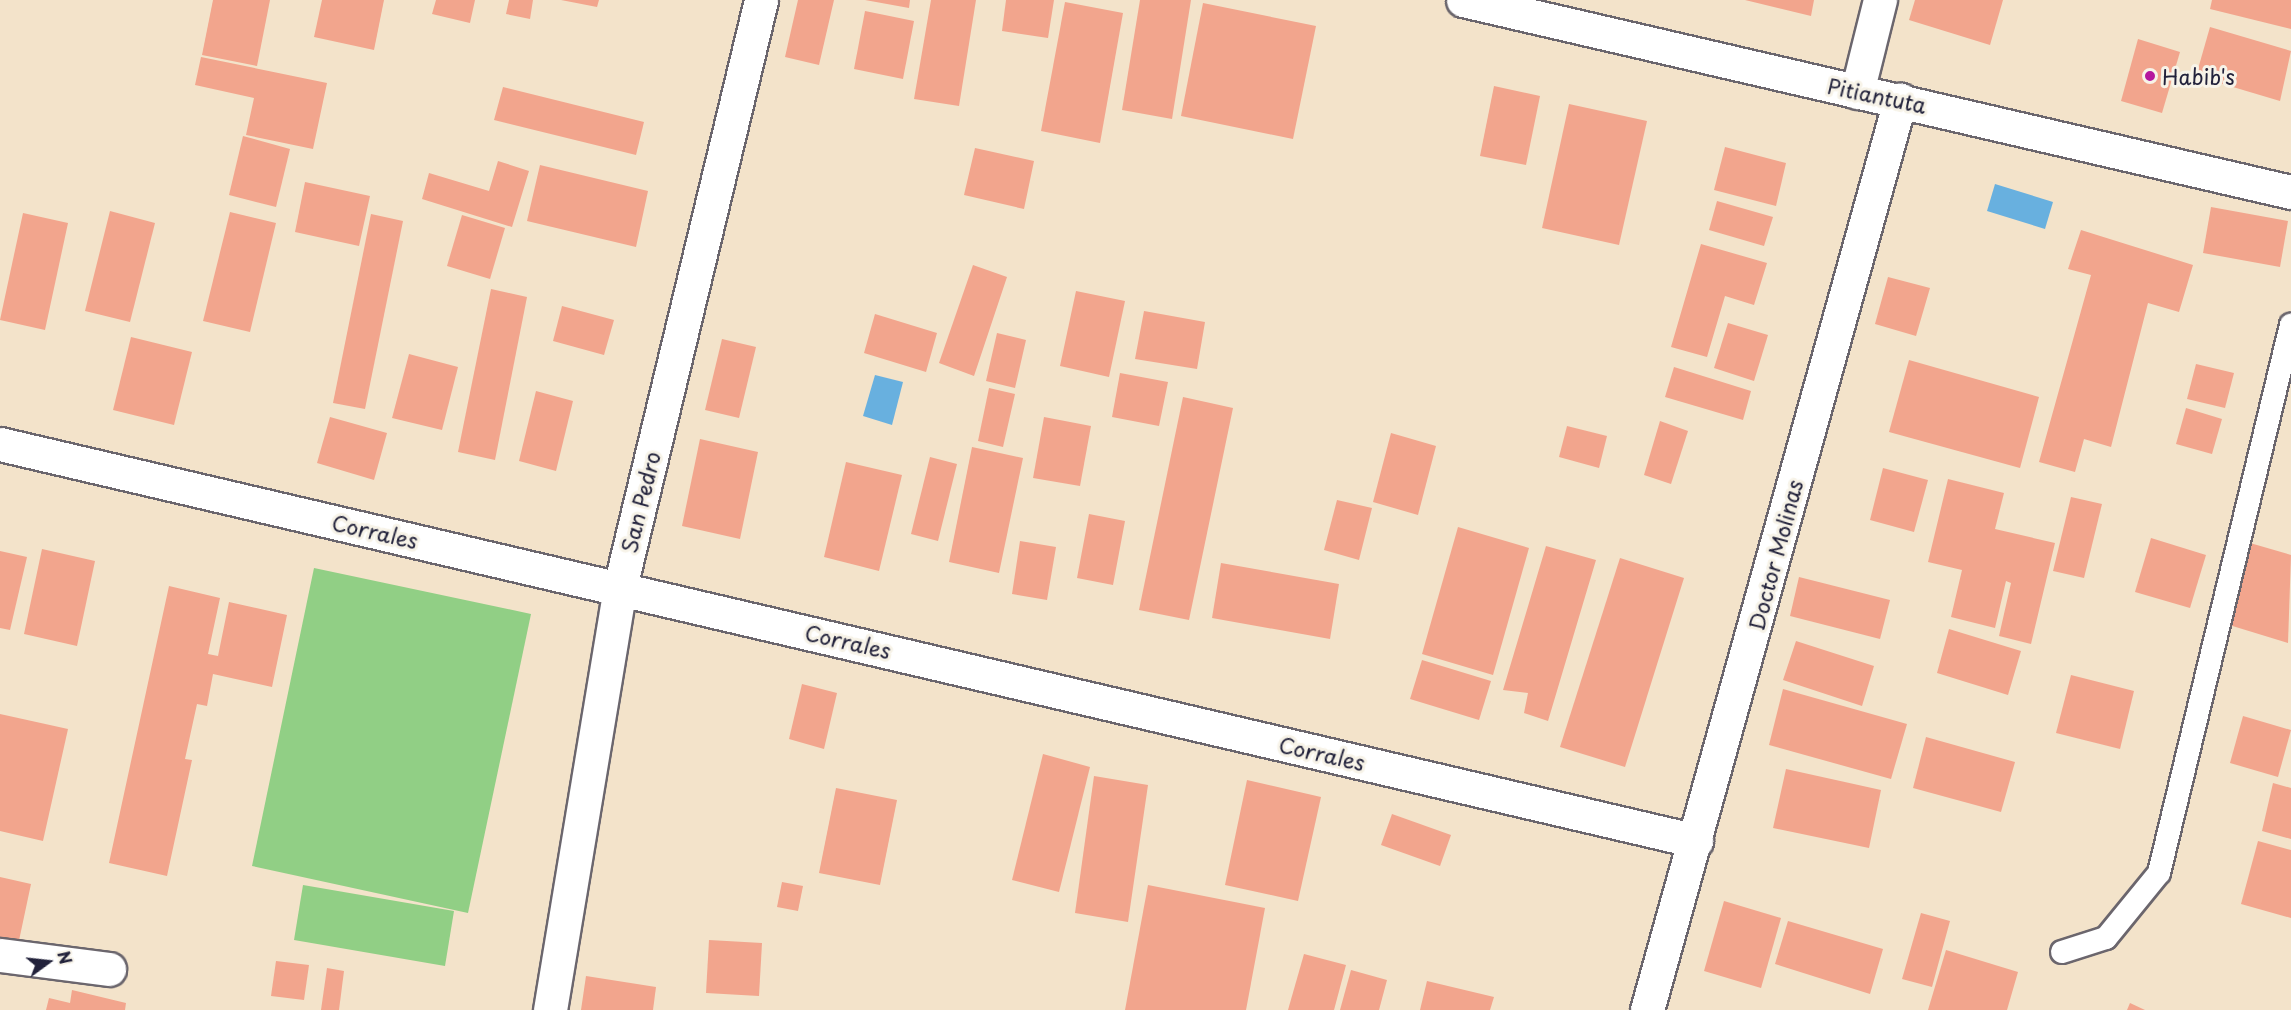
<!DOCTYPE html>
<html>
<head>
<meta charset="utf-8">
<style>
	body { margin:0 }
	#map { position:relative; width:2291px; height:1010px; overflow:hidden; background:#f3e3ca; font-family:"Playpen Sans",sans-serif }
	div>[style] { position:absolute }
	.green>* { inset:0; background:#91cf85 }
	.water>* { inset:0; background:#68b0df }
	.building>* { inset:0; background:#f2a58d }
	.roads { filter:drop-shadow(2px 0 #6b666d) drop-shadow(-2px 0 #6b666d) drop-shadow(0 2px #6b666d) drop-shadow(0 -2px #6b666d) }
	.service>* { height:22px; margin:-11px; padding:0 11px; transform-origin:11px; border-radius:11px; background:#fff }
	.minor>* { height:33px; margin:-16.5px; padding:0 16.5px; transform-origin:16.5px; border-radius:16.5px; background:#fff }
	.tertiary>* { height:33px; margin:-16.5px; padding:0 16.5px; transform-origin:16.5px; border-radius:16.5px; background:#fff }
	.dots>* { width:16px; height:16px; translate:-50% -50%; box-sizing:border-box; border:3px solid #f7f3e8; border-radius:50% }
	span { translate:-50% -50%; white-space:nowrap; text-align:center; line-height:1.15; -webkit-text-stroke:6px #f7f3e8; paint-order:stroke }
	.poi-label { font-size:21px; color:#22223b }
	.left { translate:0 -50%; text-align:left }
	.street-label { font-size:21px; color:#22223b }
	.north { position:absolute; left:18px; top:932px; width:60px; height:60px; -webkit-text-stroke:4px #f7f3e8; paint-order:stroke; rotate:75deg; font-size:16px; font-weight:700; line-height:24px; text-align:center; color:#22223b }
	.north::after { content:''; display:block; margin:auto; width:21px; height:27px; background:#22223b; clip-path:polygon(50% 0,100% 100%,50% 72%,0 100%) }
</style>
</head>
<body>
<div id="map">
	<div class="green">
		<i style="clip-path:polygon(314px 568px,531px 614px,468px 913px,252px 866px)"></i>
		<i style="clip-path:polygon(303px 885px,454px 911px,445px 966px,294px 940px)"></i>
	</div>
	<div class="water">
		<i style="clip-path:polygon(1995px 184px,2053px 202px,2045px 229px,1987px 211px)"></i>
		<i style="clip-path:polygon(875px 375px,903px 382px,892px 425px,863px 416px)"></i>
	</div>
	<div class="building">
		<i style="clip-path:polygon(213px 0,270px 0,257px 66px,202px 55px)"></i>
		<i style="clip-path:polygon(322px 0,384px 0,374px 50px,314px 37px)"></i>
		<i style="clip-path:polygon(436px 0,475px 0,470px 23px,432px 14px)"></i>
		<i style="clip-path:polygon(509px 0,533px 0,530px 19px,506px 14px)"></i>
		<i style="clip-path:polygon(561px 0,599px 0,597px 7px)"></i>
		<i style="clip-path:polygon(798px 0,834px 0,819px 65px,785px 57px)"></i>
		<i style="clip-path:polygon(865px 0,910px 0,909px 8px)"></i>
		<i style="clip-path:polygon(931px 0,976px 0,959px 106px,914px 99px)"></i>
		<i style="clip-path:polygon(1006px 0,1054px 0,1048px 38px,1002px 31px)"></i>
		<i style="clip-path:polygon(1140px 0,1191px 0,1172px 119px,1122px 110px)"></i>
		<i style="clip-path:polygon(1745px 0,1814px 0,1811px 16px)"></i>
		<i style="clip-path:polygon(1915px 0,2003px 0,1990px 45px,1909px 20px)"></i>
		<i style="clip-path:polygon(2212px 0,2291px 0,2291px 29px,2210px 9px)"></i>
		<i style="clip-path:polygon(1065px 2px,1123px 13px,1100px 143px,1041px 131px)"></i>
		<i style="clip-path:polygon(1203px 3px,1316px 26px,1293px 139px,1181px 116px)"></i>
		<i style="clip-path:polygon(865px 11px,914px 21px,903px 79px,854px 69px)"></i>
		<i style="clip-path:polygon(2210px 27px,2291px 51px,2280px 101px,2196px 76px)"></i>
		<i style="clip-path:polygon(2138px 39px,2180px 52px,2162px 113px,2121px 101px)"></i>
		<i style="clip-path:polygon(201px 57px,327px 83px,313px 149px,246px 135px,254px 98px,195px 85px)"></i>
		<i style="clip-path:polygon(1494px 86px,1540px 96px,1526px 165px,1480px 156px)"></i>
		<i style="clip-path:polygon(503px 87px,644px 122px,636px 155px,494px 120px)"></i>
		<i style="clip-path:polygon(1569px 104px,1647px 121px,1619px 245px,1542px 228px)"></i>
		<i style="clip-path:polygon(243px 136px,290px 149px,276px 207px,229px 195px)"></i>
		<i style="clip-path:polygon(1725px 147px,1786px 163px,1776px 206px,1714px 190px)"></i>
		<i style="clip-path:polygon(975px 148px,1034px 161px,1024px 209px,964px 195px)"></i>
		<i style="clip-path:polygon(498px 161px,529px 171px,512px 227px,422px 199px,429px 173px,489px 191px)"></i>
		<i style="clip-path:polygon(540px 165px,648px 191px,636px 247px,527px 221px)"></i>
		<i style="clip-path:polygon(305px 182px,370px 196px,359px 246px,295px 232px)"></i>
		<i style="clip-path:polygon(1717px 201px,1773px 217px,1764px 246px,1709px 230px)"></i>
		<i style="clip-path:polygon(2211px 207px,2288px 221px,2280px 267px,2203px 253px)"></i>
		<i style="clip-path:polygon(110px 211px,155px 223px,130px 322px,85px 311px)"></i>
		<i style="clip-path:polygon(230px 212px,276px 223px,250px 332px,203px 321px)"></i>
		<i style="clip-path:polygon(23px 213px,68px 223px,45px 330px,0 320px)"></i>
		<i style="clip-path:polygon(371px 214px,403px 221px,365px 409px,333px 403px)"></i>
		<i style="clip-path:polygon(462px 215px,505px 228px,490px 279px,447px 266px)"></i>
		<i style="clip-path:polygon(2081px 230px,2193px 265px,2179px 312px,2148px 303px,2111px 447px,2084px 439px,2075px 472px,2039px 462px,2091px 275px,2068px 269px)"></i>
		<i style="clip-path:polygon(1701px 244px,1767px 263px,1754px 305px,1725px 296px,1707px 357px,1671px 347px)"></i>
		<i style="clip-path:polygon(973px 265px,1007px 277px,974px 376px,939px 363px)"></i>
		<i style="clip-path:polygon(1888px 277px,1930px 288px,1916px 336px,1875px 324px)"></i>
		<i style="clip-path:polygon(491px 289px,527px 297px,495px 460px,458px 452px)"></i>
		<i style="clip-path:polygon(1076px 291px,1125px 301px,1109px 377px,1060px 366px)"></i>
		<i style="clip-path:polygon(562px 306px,614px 320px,604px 355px,553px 341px)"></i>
		<i style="clip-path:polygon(1144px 311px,1205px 322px,1197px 369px,1135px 359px)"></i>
		<i style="clip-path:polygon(875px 314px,937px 333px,926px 372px,864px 353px)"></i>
		<i style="clip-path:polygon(1728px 323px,1768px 335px,1754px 381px,1714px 368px)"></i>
		<i style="clip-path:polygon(997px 333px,1026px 340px,1015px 388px,986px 381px)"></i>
		<i style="clip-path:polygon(131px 337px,192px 352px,174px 425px,113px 410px)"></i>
		<i style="clip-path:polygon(722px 339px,756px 347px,739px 418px,705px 410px)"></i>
		<i style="clip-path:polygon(409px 354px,458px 367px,442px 430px,392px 418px)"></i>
		<i style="clip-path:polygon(1909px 360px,2039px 397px,2020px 468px,1889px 432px)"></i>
		<i style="clip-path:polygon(2196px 364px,2234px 373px,2225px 408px,2187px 399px)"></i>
		<i style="clip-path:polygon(1674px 367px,1751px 391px,1743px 420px,1665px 397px)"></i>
		<i style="clip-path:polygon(1120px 373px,1168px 382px,1159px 426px,1112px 417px)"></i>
		<i style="clip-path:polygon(989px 388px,1015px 394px,1003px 447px,978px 441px)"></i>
		<i style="clip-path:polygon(536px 391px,573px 401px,556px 471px,519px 461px)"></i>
		<i style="clip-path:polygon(1183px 397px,1233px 408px,1189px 620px,1139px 610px)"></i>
		<i style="clip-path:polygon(2186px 408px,2222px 419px,2212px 454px,2176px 444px)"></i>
		<i style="clip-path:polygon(330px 417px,387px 433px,374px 480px,317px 463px)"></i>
		<i style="clip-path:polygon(1044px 417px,1091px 426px,1080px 486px,1033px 478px)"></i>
		<i style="clip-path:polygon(1660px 421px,1688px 431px,1671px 484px,1644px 475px)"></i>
		<i style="clip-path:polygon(1567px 426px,1607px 436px,1599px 468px,1559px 457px)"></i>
		<i style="clip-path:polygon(1391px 433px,1436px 446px,1418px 515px,1373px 502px)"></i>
		<i style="clip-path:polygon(700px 439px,758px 452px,740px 539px,682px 526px)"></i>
		<i style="clip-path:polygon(972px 447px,1023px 458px,999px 573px,949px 562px)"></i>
		<i style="clip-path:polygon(930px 457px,957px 464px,938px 541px,911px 534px)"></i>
		<i style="clip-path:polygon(846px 462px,902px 475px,879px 571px,824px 557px)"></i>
		<i style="clip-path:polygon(1883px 468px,1928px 480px,1914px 532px,1870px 520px)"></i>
		<i style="clip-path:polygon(1948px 479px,2004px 493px,1995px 529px,2055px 543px,2031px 644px,1999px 636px,2011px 583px,2006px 581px,1995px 628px,1951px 617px,1962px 570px,1928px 562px)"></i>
		<i style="clip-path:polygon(2071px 497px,2102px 504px,2084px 578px,2053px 571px)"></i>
		<i style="clip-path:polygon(1337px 500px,1372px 508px,1359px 560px,1324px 550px)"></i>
		<i style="clip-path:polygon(1089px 514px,1125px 521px,1113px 585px,1077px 578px)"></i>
		<i style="clip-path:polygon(1458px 527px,1529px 548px,1493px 675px,1422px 654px)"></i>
		<i style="clip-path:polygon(2151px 538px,2206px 555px,2190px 608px,2135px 592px)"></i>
		<i style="clip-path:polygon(1020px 541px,1056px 547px,1047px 600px,1012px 594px)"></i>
		<i style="clip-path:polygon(2250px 543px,2291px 555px,2288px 643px,2226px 624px)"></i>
		<i style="clip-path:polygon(1546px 546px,1596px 560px,1548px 721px,1524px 713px,1528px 693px,1503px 690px)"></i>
		<i style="clip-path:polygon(42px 549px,95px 561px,77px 646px,24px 634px)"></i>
		<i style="clip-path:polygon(0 551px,27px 557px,10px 630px,0 628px)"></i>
		<i style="clip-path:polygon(1620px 558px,1684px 578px,1625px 767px,1560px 747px)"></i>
		<i style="clip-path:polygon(1221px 563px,1339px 584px,1330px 639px,1212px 618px)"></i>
		<i style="clip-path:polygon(1799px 577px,1890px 600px,1880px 639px,1790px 616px)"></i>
		<i style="clip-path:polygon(169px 586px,220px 598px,208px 654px,218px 656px,229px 602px,287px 615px,272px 687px,213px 674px,207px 706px,197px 704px,185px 759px,192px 760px,167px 876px,109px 863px)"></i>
		<i style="clip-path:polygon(1949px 629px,2021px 651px,2008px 695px,1937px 673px)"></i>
		<i style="clip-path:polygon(1796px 641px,1874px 666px,1862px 706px,1783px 680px)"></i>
		<i style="clip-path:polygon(1422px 660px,1491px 681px,1479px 720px,1410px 699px)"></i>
		<i style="clip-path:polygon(2071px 675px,2134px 691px,2120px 749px,2056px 733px)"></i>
		<i style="clip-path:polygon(802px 684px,837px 693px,824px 749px,789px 739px)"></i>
		<i style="clip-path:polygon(1783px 689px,1907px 724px,1891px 779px,1769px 745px)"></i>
		<i style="clip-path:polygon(0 714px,68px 729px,43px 841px,0 831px)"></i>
		<i style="clip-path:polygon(2243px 716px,2291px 730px,2278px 777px,2230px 763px)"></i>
		<i style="clip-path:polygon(1926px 737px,2015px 762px,2001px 812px,1913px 788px)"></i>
		<i style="clip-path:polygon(1043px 754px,1090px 767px,1059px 892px,1012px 880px)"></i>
		<i style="clip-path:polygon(1786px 769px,1881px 790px,1869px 848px,1773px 828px)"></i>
		<i style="clip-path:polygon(1094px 776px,1148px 785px,1128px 922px,1075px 913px)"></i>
		<i style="clip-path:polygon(1247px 780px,1321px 797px,1298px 901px,1225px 885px)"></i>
		<i style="clip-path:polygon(2273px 783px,2291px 788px,2291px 839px,2262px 831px)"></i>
		<i style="clip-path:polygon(836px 788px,897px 800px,880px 885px,819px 873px)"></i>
		<i style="clip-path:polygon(1392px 814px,1451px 835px,1440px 866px,1381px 845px)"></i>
		<i style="clip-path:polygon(2258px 841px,2291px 850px,2291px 918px,2241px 904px)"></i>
		<i style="clip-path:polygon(0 877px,31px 884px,17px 950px,0 947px)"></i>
		<i style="clip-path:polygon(782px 882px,803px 886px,798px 911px,777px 907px)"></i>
		<i style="clip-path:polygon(1148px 885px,1265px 908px,1246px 1010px,1125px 1010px)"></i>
		<i style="clip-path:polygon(1724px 901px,1781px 918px,1761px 988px,1704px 971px)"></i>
		<i style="clip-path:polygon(1921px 913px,1950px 921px,1932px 987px,1902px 979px)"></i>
		<i style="clip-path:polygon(1788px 921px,1883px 949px,1870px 994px,1775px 964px)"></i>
		<i style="clip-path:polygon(709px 940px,762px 943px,759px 996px,706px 993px)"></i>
		<i style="clip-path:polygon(1946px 950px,2018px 972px,2007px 1010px,1928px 1010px)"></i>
		<i style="clip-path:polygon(1304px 954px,1346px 965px,1334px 1010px,1288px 1010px)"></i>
		<i style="clip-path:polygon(276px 961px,309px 965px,304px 1000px,271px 996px)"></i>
		<i style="clip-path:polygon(327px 968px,344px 971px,339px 1010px,321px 1010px)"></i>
		<i style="clip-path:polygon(1351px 970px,1387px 980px,1379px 1010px,1340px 1010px)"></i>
		<i style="clip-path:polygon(586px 976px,656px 987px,653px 1010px,581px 1010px)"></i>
		<i style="clip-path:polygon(1427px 981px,1494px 997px,1490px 1010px,1420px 1010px)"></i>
		<i style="clip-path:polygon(72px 990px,126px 1003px,125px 1010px,46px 1010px,49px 998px,70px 1003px)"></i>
		<i style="clip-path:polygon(2130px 1003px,2145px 1010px,2127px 1010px)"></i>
	</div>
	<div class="roads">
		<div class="service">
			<i style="left:2062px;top:952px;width:46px;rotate:-17.7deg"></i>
			<i style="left:2106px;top:938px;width:84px;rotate:-50.8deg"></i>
			<i style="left:2159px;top:873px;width:564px;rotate:-76.46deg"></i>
		</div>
		<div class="minor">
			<i style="left:1857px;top:92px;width:95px;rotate:-76deg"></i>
			<i style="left:0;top:444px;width:1742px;rotate:13.17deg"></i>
			<i style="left:0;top:955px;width:110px;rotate:7.3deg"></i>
			<i style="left:550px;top:1010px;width:429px;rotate:-80.6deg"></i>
			<i style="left:620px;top:587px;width:604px;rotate:-76.49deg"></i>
			<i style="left:1647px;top:1010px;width:945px;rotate:-74.46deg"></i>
		</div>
		<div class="tertiary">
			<i style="left:1463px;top:0;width:850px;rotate:13.06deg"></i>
		</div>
	</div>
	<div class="dots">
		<i style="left:2150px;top:76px;background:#b5179e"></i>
	</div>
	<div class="poi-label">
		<span class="left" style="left:2162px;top:76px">Habib's</span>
	</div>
	<div class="street-label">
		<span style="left:1877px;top:95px;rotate:12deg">Pitiantuta</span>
		<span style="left:640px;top:502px;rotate:-76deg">San Pedro</span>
		<span style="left:375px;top:531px;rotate:13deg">Corrales</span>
		<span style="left:1775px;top:555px;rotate:-75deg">Doctor Molinas</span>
		<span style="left:848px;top:641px;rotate:13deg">Corrales</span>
		<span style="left:1322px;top:753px;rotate:13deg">Corrales</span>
	</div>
	<div class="north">N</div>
</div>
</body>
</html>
